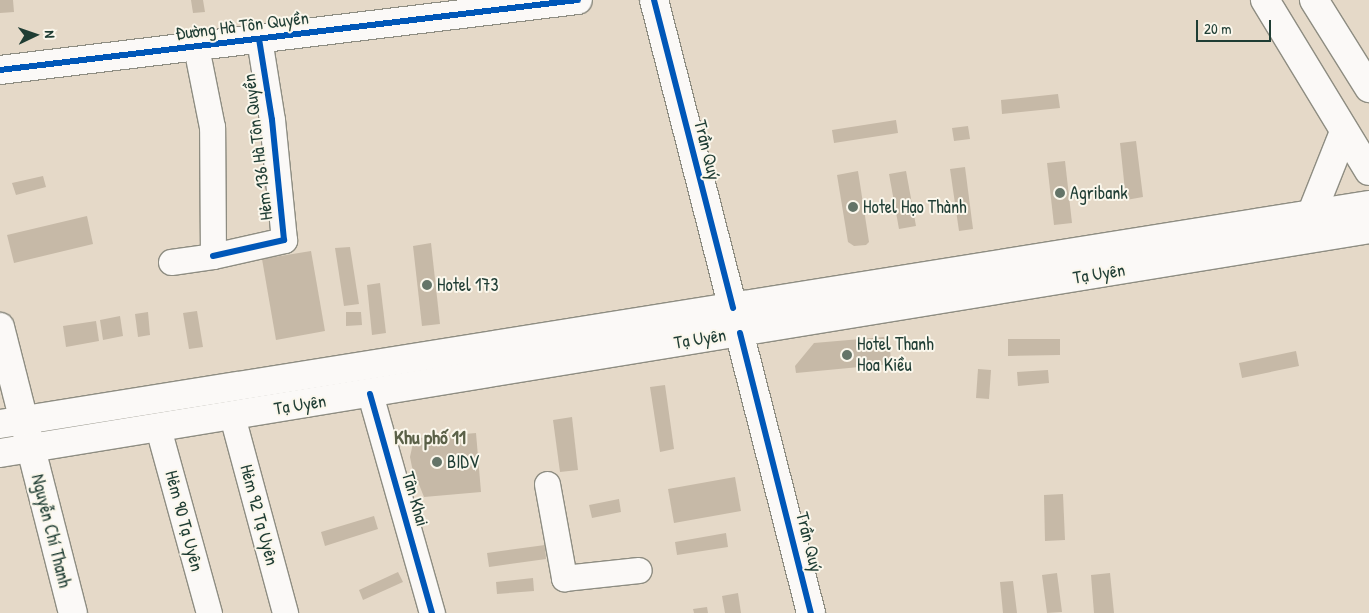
<!DOCTYPE html>
<html>
<head>
<meta charset="utf-8">
<style>
	body { margin:0 }
	#map { position:relative; width:1369px; height:613px; overflow:hidden; background:#e5d9c8; font-family:"Patrick Hand",sans-serif }
	div>[style] { position:absolute }
	.building>* { inset:0; background:#c6b9a7 }
	.roads { filter:drop-shadow(1px 0 #8e8d82) drop-shadow(-1px 0 #8e8d82) drop-shadow(0 1px #8e8d82) drop-shadow(0 -1px #8e8d82) }
	.street>* { height:25px; margin:-12.5px; padding:0 12.5px; transform-origin:12.5px; border-radius:12.5px; background:#fbf9f7 }
	.secondary>* { height:28px; margin:-14px; padding:0 14px; transform-origin:14px; border-radius:14px; background:#fbf9f7 }
	.primary>* { height:28px; margin:-14px; padding:0 14px; transform-origin:14px; border-radius:14px; background:#fbf9f7 }
	.cycleway>* { height:6px; margin:-3px; padding:0 3px; transform-origin:3px; border-radius:3px; background:#0057b8 }
	.dots>* { width:14px; height:14px; translate:-50% -50%; box-sizing:border-box; border:2px solid #fbf7ec; border-radius:50% }
	span { translate:-50% -50%; white-space:nowrap; text-align:center; line-height:1.15; -webkit-text-stroke:4px #fbf7ec; paint-order:stroke }
	.street-label { font-size:18px; color:#1f3d34 }
	.poi-label { font-size:18px; color:#1f3d34 }
	.left { translate:0 -50%; text-align:left }
	.neighbourhood-label { font-size:19px; color:#5b6148; font-weight:700 }
	.north { position:absolute; left:10px; top:10px; width:50px; height:50px; -webkit-text-stroke:4px #fbf7ec; paint-order:stroke; rotate:87deg; font-size:14px; font-weight:700; line-height:20px; text-align:center; color:#1f3d34 }
	.north::after { content:''; display:block; margin:auto; width:18px; height:22px; background:#1f3d34; clip-path:polygon(50% 0,100% 100%,50% 72%,0 100%) }
	.scale { position:absolute; left:1196px; top:20px; width:75px; height:22px; box-sizing:border-box; border:2px solid #1f3d34; border-top:0; padding-left:6px; font-size:15px; line-height:18px; white-space:nowrap; color:#1f3d34; -webkit-text-stroke:4px #fbf7ec; paint-order:stroke }
</style>
</head>
<body>
<div id="map">
	<div class="building">
		<i style="clip-path:polygon(0 0,13px 0,14px 12px,0 13px)"></i>
		<i style="clip-path:polygon(191px 0,203px 0,205px 12px,193px 13px)"></i>
		<i style="clip-path:polygon(1058px 94px,1060px 108px,1002px 114px,1001px 100px)"></i>
		<i style="clip-path:polygon(896px 120px,898px 133px,834px 143px,832px 130px)"></i>
		<i style="clip-path:polygon(968px 126px,970px 139px,954px 141px,952px 128px)"></i>
		<i style="clip-path:polygon(1136px 141px,1143px 197px,1126px 200px,1120px 143px)"></i>
		<i style="clip-path:polygon(1065px 161px,1072px 223px,1054px 225px,1047px 163px)"></i>
		<i style="clip-path:polygon(965px 167px,973px 229px,959px 231px,950px 169px)"></i>
		<i style="clip-path:polygon(858px 171px,869px 242px,866px 245px,854px 246px,848px 242px,837px 175px)"></i>
		<i style="clip-path:polygon(906px 171px,916px 226px,899px 229px,889px 174px)"></i>
		<i style="clip-path:polygon(43px 176px,46px 187px,16px 195px,12px 183px)"></i>
		<i style="clip-path:polygon(87px 216px,93px 244px,14px 263px,7px 235px)"></i>
		<i style="clip-path:polygon(431px 243px,440px 324px,422px 326px,413px 246px)"></i>
		<i style="clip-path:polygon(350px 247px,359px 304px,344px 306px,335px 248px)"></i>
		<i style="clip-path:polygon(311px 251px,325px 331px,276px 340px,262px 259px)"></i>
		<i style="clip-path:polygon(380px 283px,386px 333px,372px 335px,367px 285px)"></i>
		<i style="clip-path:polygon(197px 311px,203px 347px,189px 349px,183px 313px)"></i>
		<i style="clip-path:polygon(148px 312px,150px 335px,138px 337px,135px 314px)"></i>
		<i style="clip-path:polygon(346px 312px,361px 312px,362px 325px,346px 326px)"></i>
		<i style="clip-path:polygon(120px 316px,123px 336px,103px 340px,100px 320px)"></i>
		<i style="clip-path:polygon(96px 321px,99px 341px,66px 347px,63px 326px)"></i>
		<i style="clip-path:polygon(884px 337px,890px 346px,891px 364px,796px 373px,795px 366px,814px 343px)"></i>
		<i style="clip-path:polygon(1008px 339px,1060px 339px,1060px 355px,1008px 356px)"></i>
		<i style="clip-path:polygon(1296px 351px,1299px 366px,1242px 378px,1239px 363px)"></i>
		<i style="clip-path:polygon(978px 369px,991px 370px,989px 399px,976px 398px)"></i>
		<i style="clip-path:polygon(1048px 370px,1049px 383px,1018px 386px,1017px 372px)"></i>
		<i style="clip-path:polygon(665px 385px,674px 449px,660px 452px,650px 387px)"></i>
		<i style="clip-path:polygon(572px 417px,578px 470px,560px 472px,553px 420px)"></i>
		<i style="clip-path:polygon(476px 433px,481px 492px,424px 497px,412px 467px,410px 457px,413px 443px,419px 438px)"></i>
		<i style="clip-path:polygon(735px 477px,741px 511px,674px 523px,668px 489px)"></i>
		<i style="clip-path:polygon(1063px 494px,1065px 540px,1045px 541px,1044px 495px)"></i>
		<i style="clip-path:polygon(619px 499px,621px 512px,592px 518px,589px 505px)"></i>
		<i style="clip-path:polygon(374px 516px,378px 529px,325px 546px,321px 532px)"></i>
		<i style="clip-path:polygon(726px 533px,728px 547px,677px 555px,675px 542px)"></i>
		<i style="clip-path:polygon(545px 545px,546px 559px,489px 567px,487px 553px)"></i>
		<i style="clip-path:polygon(398px 572px,403px 582px,363px 600px,359px 590px)"></i>
		<i style="clip-path:polygon(1057px 573px,1062px 612px,1047px 613px,1042px 575px)"></i>
		<i style="clip-path:polygon(1110px 573px,1114px 613px,1094px 613px,1091px 575px)"></i>
		<i style="clip-path:polygon(533px 578px,534px 591px,497px 594px,496px 582px)"></i>
		<i style="clip-path:polygon(1013px 581px,1017px 613px,1003px 613px,1000px 582px)"></i>
		<i style="clip-path:polygon(738px 593px,741px 613px,725px 613px,722px 596px)"></i>
		<i style="clip-path:polygon(707px 607px,708px 613px,694px 613px,693px 609px)"></i>
	</div>
	<div class="roads">
		<div class="street">
			<i style="left:213px;top:256px;width:73px;rotate:-12.7deg"></i>
			<i style="left:284px;top:240px;width:121px;rotate:-95.7deg"></i>
			<i style="left:272px;top:120px;width:82px;rotate:-99.1deg"></i>
			<i style="left:171px;top:262px;width:42px;rotate:-8.1deg"></i>
			<i style="left:213px;top:256px;width:129px;rotate:-90.4deg"></i>
			<i style="left:212px;top:127px;width:82px;rotate:-101.3deg"></i>
			<i style="left:370px;top:394px;width:228px;rotate:74.2deg"></i>
			<i style="left:232px;top:416px;width:204px;rotate:74.9deg"></i>
			<i style="left:158px;top:428px;width:192px;rotate:74.6deg"></i>
			<i style="left:547px;top:484px;width:96px;rotate:79.7deg"></i>
			<i style="left:564px;top:578px;width:75px;rotate:-6.1deg"></i>
		</div>
		<div class="secondary">
			<i style="left:654px;top:0;width:633px;rotate:75.63deg"></i>
			<i style="left:0;top:70px;width:582px;rotate:-6.91deg"></i>
			<i style="left:1311px;top:215px;width:89px;rotate:-68.3deg"></i>
			<i style="left:0;top:327px;width:295px;rotate:75.7deg"></i>
			<i style="left:0;top:424px;width:1386px;rotate:-9.09deg"></i>
			<i style="left:0;top:453px;width:1387px;rotate:-9.29deg"></i>
		</div>
		<div class="primary">
			<i style="left:1265px;top:0;width:200px;rotate:58.7deg"></i>
			<i style="left:1314px;top:0;width:104px;rotate:58deg"></i>
		</div>
	</div>
	<div class="cycleway">
		<i style="left:654px;top:0;width:318px;rotate:75.6deg"></i>
		<i style="left:0;top:70px;width:582px;rotate:-6.91deg"></i>
		<i style="left:213px;top:256px;width:73px;rotate:-12.7deg"></i>
		<i style="left:284px;top:240px;width:121px;rotate:-95.7deg"></i>
		<i style="left:272px;top:120px;width:82px;rotate:-99.1deg"></i>
		<i style="left:740px;top:333px;width:289px;rotate:75.8deg"></i>
		<i style="left:370px;top:394px;width:228px;rotate:74.2deg"></i>
	</div>
	<div class="dots">
		<i style="left:1060px;top:193px;background:#647468"></i>
		<i style="left:853px;top:207px;background:#647468"></i>
		<i style="left:427px;top:285px;background:#647468"></i>
		<i style="left:847px;top:355px;background:#647468"></i>
		<i style="left:437px;top:462px;background:#647468"></i>
	</div>
	<div class="street-label">
		<span style="left:242px;top:26px;rotate:-7deg">Đường Hà Tôn Quyền</span>
		<span style="left:258px;top:147px;rotate:-97deg">Hẻm 136 Hà Tôn Quyền</span>
		<span style="left:707px;top:150px;rotate:76deg">Trần Quý</span>
		<span style="left:1099px;top:274px;rotate:-9deg">Tạ Uyên</span>
		<span style="left:700px;top:339px;rotate:-9deg">Tạ Uyên</span>
		<span style="left:300px;top:405px;rotate:-9deg">Tạ Uyên</span>
		<span style="left:415px;top:499px;rotate:74deg">Tân Khai</span>
		<span style="left:259px;top:515px;rotate:75deg">Hẻm 92 Tạ Uyên</span>
		<span style="left:184px;top:521px;rotate:75deg">Hẻm 90 Tạ Uyên</span>
		<span style="left:51px;top:531px;rotate:76deg">Nguyễn Chí Thanh</span>
		<span style="left:809px;top:542px;rotate:76deg">Trần Quý</span>
	</div>
	<div class="poi-label">
		<span class="left" style="left:1070px;top:193px">Agribank</span>
		<span class="left" style="left:863px;top:207px">Hotel Hạo Thành</span>
		<span class="left" style="left:437px;top:285px">Hotel 173</span>
		<span class="left" style="left:857px;top:355px">Hotel Thanh<br>Hoa Kiều</span>
		<span class="left" style="left:447px;top:462px">BIDV</span>
	</div>
	<div class="neighbourhood-label">
		<span style="left:430px;top:438px">Khu phố 11</span>
	</div>
	<div class="north">N</div>
	<div class="scale">20 m</div>
</div>
</body>
</html>
